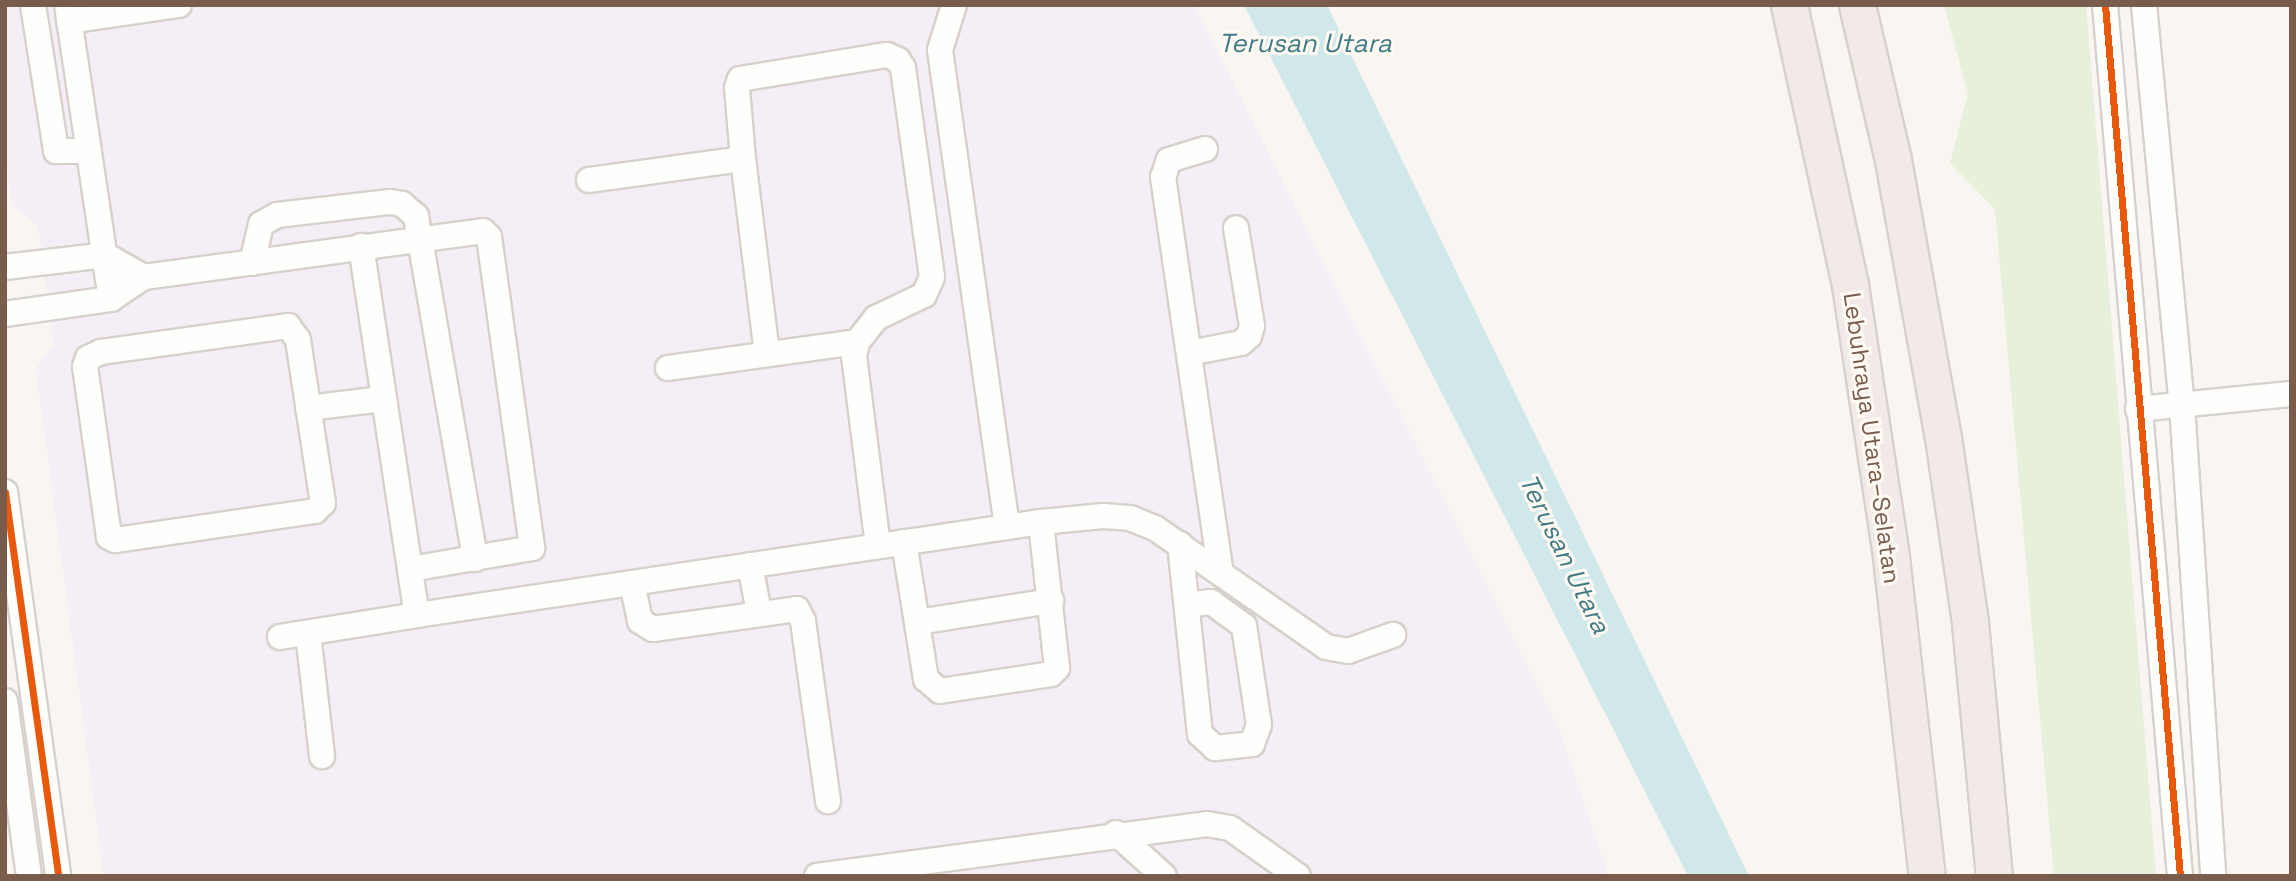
<!DOCTYPE html>
<html>
<head>
<meta charset="utf-8">
<style>
	body { margin:0 }
	#map { position:relative; width:2296px; height:881px; overflow:hidden; background:#f9f5f0; font-family:"Space Grotesk",sans-serif }
	div>[style] { position:absolute }
	.education>* { inset:0; background:#f6eef6 }
	.green>* { inset:0; background:#e7f0db }
	.water>* { inset:0; background:#d0e8ea }
	.roads { filter:drop-shadow(2px 0 #d7d1cb) drop-shadow(-2px 0 #d7d1cb) drop-shadow(0 2px #d7d1cb) drop-shadow(0 -2px #d7d1cb) }
	.minor>* { height:24px; margin:-12px; padding:0 12px; transform-origin:12px; border-radius:12px; background:#fefefd }
	.highway>* { height:35px; margin:-17.5px; padding:0 17.5px; transform-origin:17.5px; border-radius:17.5px; background:#f2eae7 }
	.cycleway>* { height:7px; margin:-3.5px; padding:0 3.5px; transform-origin:3.5px; border-radius:3.5px; background:#e8590c }
	span { translate:-50% -50%; white-space:nowrap; text-align:center; line-height:1.15; -webkit-text-stroke:6px #fffaf3; paint-order:stroke }
	.street-label { font-size:24px; color:#7a5c4d }
	.water-label { font-size:26px; color:#437c86; font-style:italic }
	.frame { position:absolute; inset:0; border:7px solid #7a5c4d; pointer-events:none }
</style>
</head>
<body>
<div id="map">
	<div class="education">
		<i style="clip-path:polygon(5px 5px,1194px 5px,1559px 729px,1609px 876px,104px 876px,36px 368px,54px 345px,43px 262px,38px 225px,12px 205px,5px 157px)"></i>
	</div>
	<div class="green">
		<i style="clip-path:polygon(1944px 5px,2086px 5px,2156px 876px,2054px 876px,1995px 209px,1950px 163px,1968px 94px)"></i>
	</div>
	<div class="water">
		<i style="clip-path:polygon(1244px 5px,1327px 5px,1749px 876px,1688px 876px)"></i>
	</div>
	<div class="roads">
		<div class="minor">
			<i style="left:33px;top:5px;width:148px;rotate:81deg"></i>
			<i style="left:56px;top:151px;width:33px"></i>
			<i style="left:67px;top:5px;width:297px;rotate:81.5deg"></i>
			<i style="left:954px;top:5px;width:47px;rotate:107.3deg"></i>
			<i style="left:940px;top:50px;width:482px;rotate:82deg"></i>
			<i style="left:2105px;top:5px;width:874px;rotate:85.08deg"></i>
			<i style="left:2144px;top:5px;width:402px;rotate:84.6deg"></i>
			<i style="left:2182px;top:405px;width:472px;rotate:86.2deg"></i>
			<i style="left:69px;top:21px;width:111px;rotate:-8.3deg"></i>
			<i style="left:1205px;top:149px;width:38px;rotate:163deg"></i>
			<i style="left:1169px;top:160px;width:18px;rotate:109deg"></i>
			<i style="left:1163px;top:177px;width:400px;rotate:81.7deg"></i>
			<i style="left:589px;top:180px;width:155px;rotate:-7.8deg"></i>
			<i style="left:361px;top:246px;width:373px;rotate:81.4deg"></i>
			<i style="left:417px;top:615px;width:631px;rotate:-8.48deg"></i>
			<i style="left:1041px;top:522px;width:62px;rotate:-5.5deg"></i>
			<i style="left:1103px;top:516px;width:27px;rotate:4deg"></i>
			<i style="left:1130px;top:518px;width:27px;rotate:22deg"></i>
			<i style="left:1155px;top:528px;width:208px;rotate:34.8deg"></i>
			<i style="left:1326px;top:647px;width:22px;rotate:10deg"></i>
			<i style="left:1348px;top:651px;width:48px;rotate:-19.6deg"></i>
			<i style="left:252px;top:263px;width:40px;rotate:-77deg"></i>
			<i style="left:261px;top:224px;width:18px;rotate:-29deg"></i>
			<i style="left:277px;top:215px;width:114px;rotate:-6.6deg"></i>
			<i style="left:390px;top:202px;width:12px;rotate:9deg"></i>
			<i style="left:402px;top:204px;width:18px;rotate:41deg"></i>
			<i style="left:416px;top:216px;width:348px;rotate:80.2deg"></i>
			<i style="left:5px;top:267px;width:101px;rotate:-6.8deg"></i>
			<i style="left:105px;top:255px;width:45px;rotate:29.4deg"></i>
			<i style="left:5px;top:314px;width:107px;rotate:-8.1deg"></i>
			<i style="left:111px;top:299px;width:40px;rotate:-34deg"></i>
			<i style="left:144px;top:277px;width:342px;rotate:-7.7deg"></i>
			<i style="left:483px;top:231px;width:8px;rotate:45deg"></i>
			<i style="left:489px;top:237px;width:314px;rotate:82.1deg"></i>
			<i style="left:532px;top:548px;width:123px;rotate:170.2deg"></i>
			<i style="left:288px;top:326px;width:17px;rotate:54deg"></i>
			<i style="left:298px;top:340px;width:165px;rotate:81.3deg"></i>
			<i style="left:323px;top:503px;width:11px;rotate:135deg"></i>
			<i style="left:315px;top:511px;width:202px;rotate:171.7deg"></i>
			<i style="left:115px;top:540px;width:7px;rotate:-153deg"></i>
			<i style="left:109px;top:537px;width:172px;rotate:-98deg"></i>
			<i style="left:85px;top:367px;width:9px;rotate:-72deg"></i>
			<i style="left:88px;top:358px;width:14px;rotate:-25deg"></i>
			<i style="left:101px;top:352px;width:189px;rotate:-7.9deg"></i>
			<i style="left:1189px;top:353px;width:53px;rotate:-10.9deg"></i>
			<i style="left:1241px;top:343px;width:11px;rotate:-41deg"></i>
			<i style="left:1249px;top:336px;width:10px;rotate:-73deg"></i>
			<i style="left:1252px;top:326px;width:99px;rotate:-99.3deg"></i>
			<i style="left:767px;top:354px;width:196px;rotate:-97deg"></i>
			<i style="left:743px;top:159px;width:71px;rotate:-94.8deg"></i>
			<i style="left:737px;top:88px;width:9px;rotate:-72deg"></i>
			<i style="left:740px;top:79px;width:149px;rotate:-9.3deg"></i>
			<i style="left:887px;top:55px;width:12px;rotate:24deg"></i>
			<i style="left:898px;top:60px;width:9px;rotate:58deg"></i>
			<i style="left:903px;top:68px;width:211px;rotate:82.1deg"></i>
			<i style="left:932px;top:277px;width:20px;rotate:114deg"></i>
			<i style="left:924px;top:295px;width:53px;rotate:154.4deg"></i>
			<i style="left:876px;top:318px;width:31px;rotate:128deg"></i>
			<i style="left:857px;top:342px;width:14px;rotate:102deg"></i>
			<i style="left:854px;top:356px;width:191px;rotate:82.8deg"></i>
			<i style="left:668px;top:368px;width:191px;rotate:-7.8deg"></i>
			<i style="left:308px;top:408px;width:75px;rotate:-6.9deg"></i>
			<i style="left:2138px;top:409px;width:154px;rotate:-5.6deg"></i>
			<i style="left:5px;top:492px;width:388px;rotate:82.1deg"></i>
			<i style="left:904px;top:542px;width:139px;rotate:80.9deg"></i>
			<i style="left:926px;top:679px;width:18px;rotate:41deg"></i>
			<i style="left:940px;top:691px;width:112px;rotate:-8.7deg"></i>
			<i style="left:1051px;top:674px;width:8px;rotate:-45deg"></i>
			<i style="left:1057px;top:668px;width:147px;rotate:-96.3deg"></i>
			<i style="left:1180px;top:544px;width:191px;rotate:84deg"></i>
			<i style="left:1200px;top:734px;width:21px;rotate:43deg"></i>
			<i style="left:1215px;top:748px;width:37px;rotate:-6deg"></i>
			<i style="left:1252px;top:744px;width:20px;rotate:-70deg"></i>
			<i style="left:1259px;top:725px;width:100px;rotate:-98.6deg"></i>
			<i style="left:1244px;top:626px;width:41px;rotate:-144deg"></i>
			<i style="left:1211px;top:602px;width:24px;rotate:173deg"></i>
			<i style="left:750px;top:565px;width:48px;rotate:79.2deg"></i>
			<i style="left:632px;top:583px;width:39px;rotate:78deg"></i>
			<i style="left:640px;top:621px;width:15px;rotate:32deg"></i>
			<i style="left:653px;top:629px;width:145px;rotate:-7.9deg"></i>
			<i style="left:797px;top:609px;width:13px;rotate:63deg"></i>
			<i style="left:803px;top:621px;width:182px;rotate:82.1deg"></i>
			<i style="left:918px;top:622px;width:135px;rotate:-9deg"></i>
			<i style="left:308px;top:633px;width:124px;rotate:83.5deg"></i>
			<i style="left:280px;top:637px;width:139px;rotate:-9.1deg"></i>
			<i style="left:5px;top:701px;width:177px;rotate:82.2deg"></i>
			<i style="left:1116px;top:833px;width:64px;rotate:41.9deg"></i>
			<i style="left:817px;top:876px;width:393px;rotate:-7.6deg"></i>
			<i style="left:1207px;top:824px;width:23px;rotate:10deg"></i>
			<i style="left:1230px;top:828px;width:83px;rotate:35.2deg"></i>
		</div>
		<div class="highway">
			<i style="left:1789px;top:5px;width:287px;rotate:77.7deg"></i>
			<i style="left:1850px;top:285px;width:275px;rotate:81.4deg"></i>
			<i style="left:1891px;top:557px;width:321px;rotate:83.6deg"></i>
			<i style="left:1857px;top:5px;width:159px;rotate:76.9deg"></i>
			<i style="left:1893px;top:160px;width:281px;rotate:79.8deg"></i>
			<i style="left:1943px;top:437px;width:188px;rotate:81.7deg"></i>
			<i style="left:1970px;top:623px;width:254px;rotate:84.6deg"></i>
		</div>
	</div>
	<div class="cycleway">
		<i style="left:2105px;top:5px;width:874px;rotate:85.08deg"></i>
		<i style="left:5px;top:492px;width:388px;rotate:82.1deg"></i>
	</div>
	<div class="street-label">
		<span style="left:1872px;top:438px;rotate:82deg">Lebuhraya Utara–Selatan</span>
	</div>
	<div class="water-label">
		<span style="left:1305px;top:44px">Terusan Utara</span>
		<span style="left:1564px;top:554px;rotate:64deg">Terusan Utara</span>
	</div>
	<div class="frame"></div>
</div>
</body>
</html>
